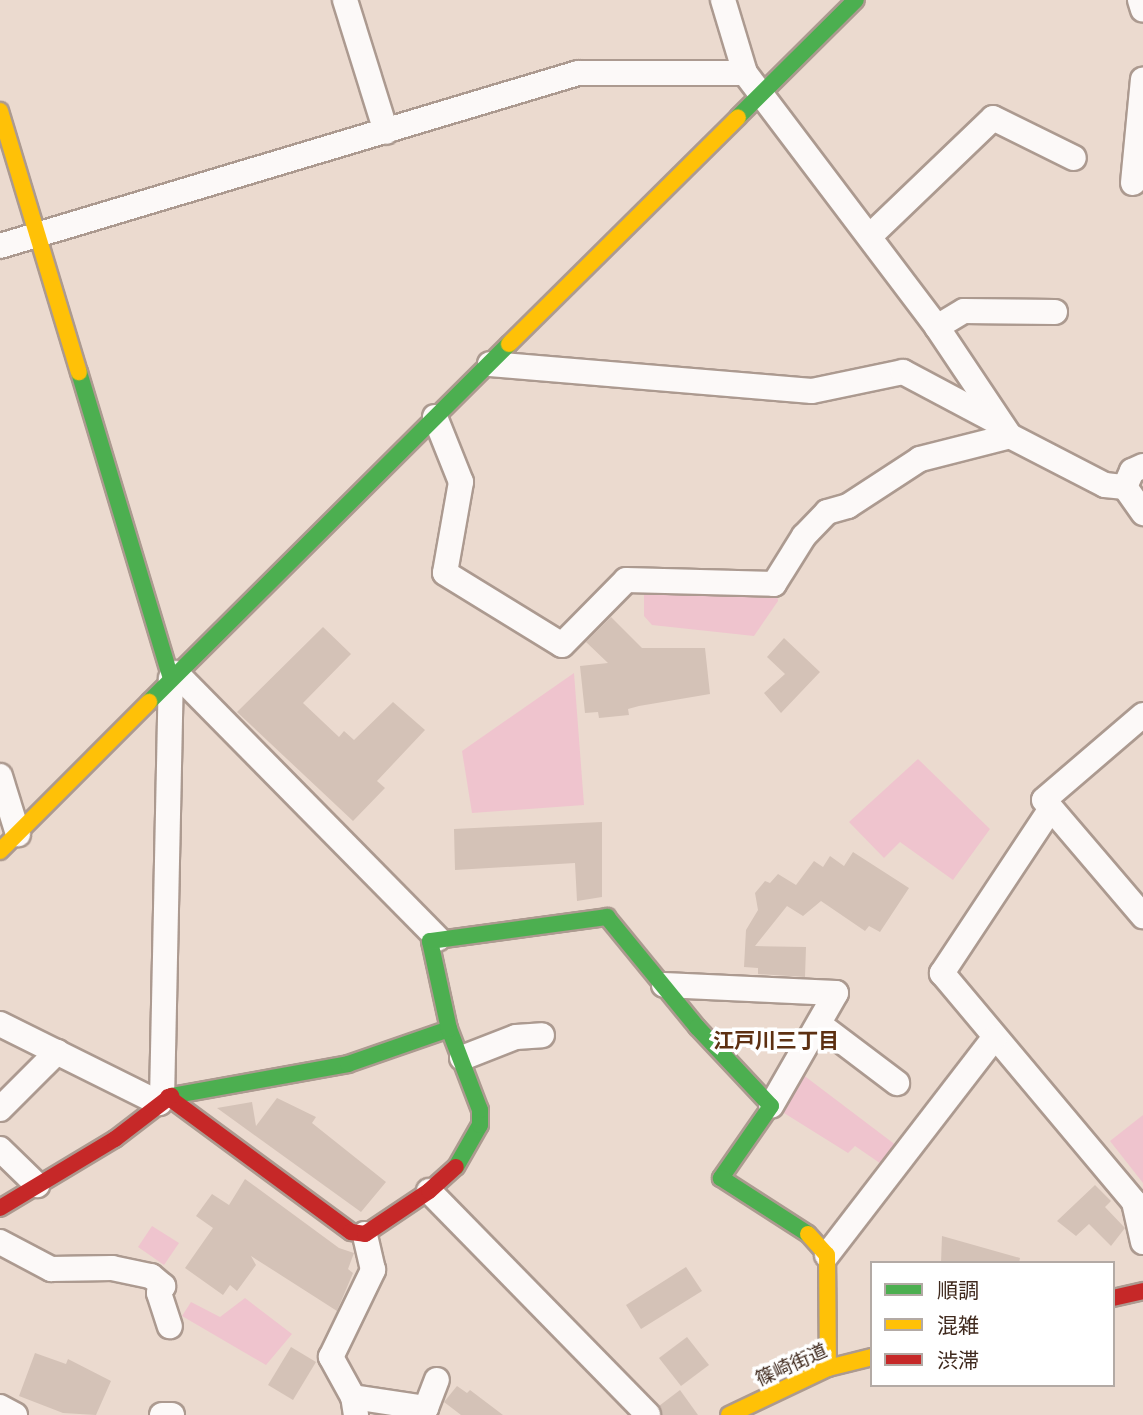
<!DOCTYPE html>
<html>
<head>
<meta charset="utf-8">
<style>
	body { margin:0 }
	#map { position:relative; width:1143px; height:1415px; overflow:hidden; background:#ebdacf; font-family:"Titillium Web","Noto Sans JP",sans-serif }
	div>[style] { position:absolute }
	.green>* { inset:0; background:#efc4ce }
	.building>* { inset:0; background:#d4c2b7 }
	.roads { filter:drop-shadow(2px 0 #ac9a90) drop-shadow(-2px 0 #ac9a90) drop-shadow(0 2px #ac9a90) drop-shadow(0 -2px #ac9a90) }
	.street>* { height:24px; margin:-12px; padding:0 12px; transform-origin:12px; border-radius:12px; background:#fcf9f8 }
	.fast>* { height:16px; margin:-8px; padding:0 8px; transform-origin:8px; border-radius:8px; background:#4caf50 }
	.slow>* { height:16px; margin:-8px; padding:0 8px; transform-origin:8px; border-radius:8px; background:#ffc107 }
	.jam>* { height:16px; margin:-8px; padding:0 8px; transform-origin:8px; border-radius:8px; background:#c62828 }
	span { translate:-50% -50%; white-space:nowrap; text-align:center; line-height:1.15; -webkit-text-stroke:7px #fff; paint-order:stroke }
	.street-label { font-size:19px; color:#402a1e }
	.neighbourhood-label { font-size:21px; color:#5d3012; font-weight:700 }
	.legend { position:absolute; left:870px; top:1261px; width:245px; height:126px; box-sizing:border-box; background:#fff; border:2px solid #b3aaa5; margin:0; padding:9px 12px; list-style:none; font-size:21px; color:#402a1e }
	.legend li { display:flex; align-items:center; gap:14px; height:35px }
	.legend b { width:35px; border:2px solid #b3aaa5 }
</style>
</head>
<body>
<div id="map">
	<div class="green">
		<i style="clip-path:polygon(644px 592px,777px 594px,778px 601px,754px 636px,652px 625px,644px 616px)"></i>
		<i style="clip-path:polygon(574px 673px,584px 805px,472px 813px,462px 751px)"></i>
		<i style="clip-path:polygon(918px 759px,990px 829px,953px 880px,900px 842px,884px 858px,849px 822px)"></i>
		<i style="clip-path:polygon(798px 1071px,901px 1149px,887px 1168px,855px 1146px,848px 1153px,776px 1108px)"></i>
		<i style="clip-path:polygon(1143px 1115px,1143px 1183px,1110px 1141px)"></i>
		<i style="clip-path:polygon(152px 1226px,179px 1243px,164px 1265px,138px 1247px)"></i>
		<i style="clip-path:polygon(245px 1298px,292px 1334px,266px 1365px,182px 1316px,191px 1302px,220px 1317px)"></i>
	</div>
	<div class="building">
		<i style="clip-path:polygon(611px 617px,642px 648px,705px 648px,710px 694px,639px 706px,628px 709px,629px 715px,599px 718px,598px 712px,585px 713px,580px 666px,608px 663px,586px 642px)"></i>
		<i style="clip-path:polygon(323px 627px,351px 654px,303px 703px,339px 737px,344px 731px,354px 740px,393px 702px,425px 730px,377px 781px,385px 788px,353px 821px,237px 712px)"></i>
		<i style="clip-path:polygon(784px 638px,820px 672px,781px 713px,764px 693px,785px 674px,767px 657px)"></i>
		<i style="clip-path:polygon(602px 822px,602px 897px,577px 901px,575px 863px,455px 870px,454px 829px)"></i>
		<i style="clip-path:polygon(853px 852px,909px 888px,880px 932px,869px 926px,865px 931px,821px 901px,803px 916px,787px 906px,755px 946px,806px 947px,805px 977px,758px 974px,758px 968px,744px 967px,746px 930px,758px 910px,755px 893px,765px 881px,770px 883px,778px 874px,796px 885px,814px 861px,823px 867px,830px 856px,844px 866px)"></i>
		<i style="clip-path:polygon(277px 1098px,316px 1117px,312px 1123px,386px 1182px,361px 1212px,217px 1108px,252px 1102px,256px 1126px)"></i>
		<i style="clip-path:polygon(245px 1179px,339px 1248px,354px 1253px,348px 1269px,353px 1273px,337px 1311px,251px 1256px,256px 1265px,237px 1291px,230px 1285px,223px 1295px,185px 1268px,213px 1228px,196px 1216px,212px 1194px,229px 1205px)"></i>
		<i style="clip-path:polygon(1095px 1185px,1111px 1201px,1105px 1207px,1125px 1228px,1111px 1246px,1089px 1224px,1076px 1236px,1057px 1221px)"></i>
		<i style="clip-path:polygon(942px 1236px,1020px 1258px,1019px 1263px,941px 1263px)"></i>
		<i style="clip-path:polygon(686px 1267px,702px 1291px,641px 1329px,626px 1305px)"></i>
		<i style="clip-path:polygon(687px 1337px,709px 1365px,681px 1386px,659px 1358px)"></i>
		<i style="clip-path:polygon(291px 1347px,316px 1362px,293px 1400px,268px 1385px)"></i>
		<i style="clip-path:polygon(35px 1353px,66px 1364px,68px 1359px,111px 1381px,96px 1415px,63px 1413px,19px 1396px)"></i>
		<i style="clip-path:polygon(457px 1386px,467px 1393px,470px 1390px,503px 1415px,461px 1415px,444px 1402px)"></i>
		<i style="clip-path:polygon(680px 1390px,698px 1415px,662px 1415px,659px 1406px)"></i>
	</div>
	<div class="roads">
		<div class="street">
			<i style="left:345px;top:0;width:138px;rotate:72.7deg"></i>
			<i style="left:723px;top:0;width:76px;rotate:73.2deg"></i>
			<i style="left:1140px;top:0;width:10px;rotate:73deg"></i>
			<i style="left:1133px;top:183px;width:104px;rotate:-84.5deg"></i>
			<i style="left:870px;top:236px;width:170px;rotate:-43.8deg"></i>
			<i style="left:993px;top:118px;width:90px;rotate:26.3deg"></i>
			<i style="left:0;top:246px;width:603px;rotate:-16.66deg"></i>
			<i style="left:578px;top:73px;width:167px"></i>
			<i style="left:745px;top:73px;width:318px;rotate:52.9deg"></i>
			<i style="left:937px;top:327px;width:131px;rotate:56.2deg"></i>
			<i style="left:1010px;top:436px;width:107px;rotate:27.3deg"></i>
			<i style="left:1105px;top:485px;width:20px;rotate:6deg"></i>
			<i style="left:937px;top:327px;width:31px;rotate:-31deg"></i>
			<i style="left:964px;top:311px;width:91px;rotate:0.6deg"></i>
			<i style="left:490px;top:364px;width:323px;rotate:4.8deg"></i>
			<i style="left:812px;top:391px;width:93px;rotate:-11.8deg"></i>
			<i style="left:903px;top:372px;width:111px;rotate:28deg"></i>
			<i style="left:435px;top:417px;width:70px;rotate:68.2deg"></i>
			<i style="left:461px;top:482px;width:92px;rotate:100deg"></i>
			<i style="left:445px;top:573px;width:137px;rotate:31.6deg"></i>
			<i style="left:562px;top:645px;width:91px;rotate:-45.4deg"></i>
			<i style="left:626px;top:580px;width:148px;rotate:1.5deg"></i>
			<i style="left:774px;top:584px;width:57px;rotate:-58deg"></i>
			<i style="left:804px;top:536px;width:33px;rotate:-46deg"></i>
			<i style="left:827px;top:512px;width:22px;rotate:-16deg"></i>
			<i style="left:848px;top:506px;width:86px;rotate:-33.1deg"></i>
			<i style="left:920px;top:459px;width:93px;rotate:-14.3deg"></i>
			<i style="left:1143px;top:466px;width:12px;rotate:156deg"></i>
			<i style="left:1132px;top:471px;width:17px;rotate:114deg"></i>
			<i style="left:1125px;top:487px;width:32px;rotate:55deg"></i>
			<i style="left:176px;top:673px;width:373px;rotate:45.4deg"></i>
			<i style="left:1143px;top:715px;width:130px;rotate:139.4deg"></i>
			<i style="left:1044px;top:800px;width:153px;rotate:49.5deg"></i>
			<i style="left:0;top:776px;width:61px;rotate:72.8deg"></i>
			<i style="left:1050px;top:810px;width:196px;rotate:123.5deg"></i>
			<i style="left:942px;top:973px;width:299px;rotate:50deg"></i>
			<i style="left:1134px;top:1202px;width:41px;rotate:77.3deg"></i>
			<i style="left:664px;top:985px;width:172px;rotate:2.7deg"></i>
			<i style="left:836px;top:993px;width:130px;rotate:119.9deg"></i>
			<i style="left:0;top:1024px;width:178px;rotate:26.4deg"></i>
			<i style="left:819px;top:1024px;width:98px;rotate:37.1deg"></i>
			<i style="left:462px;top:1058px;width:58px;rotate:-21.3deg"></i>
			<i style="left:516px;top:1037px;width:26px;rotate:-4deg"></i>
			<i style="left:162px;top:1100px;width:422px;rotate:-88.8deg"></i>
			<i style="left:0;top:1109px;width:81px;rotate:-45deg"></i>
			<i style="left:0;top:1149px;width:52px;rotate:44.2deg"></i>
			<i style="left:429px;top:1191px;width:313px;rotate:45.6deg"></i>
			<i style="left:0;top:1242px;width:58px;rotate:27.9deg"></i>
			<i style="left:51px;top:1269px;width:61px;rotate:-0.9deg"></i>
			<i style="left:112px;top:1268px;width:40px;rotate:12deg"></i>
			<i style="left:151px;top:1276px;width:16px;rotate:40deg"></i>
			<i style="left:163px;top:1286px;width:8px;rotate:120deg"></i>
			<i style="left:159px;top:1293px;width:35px;rotate:72deg"></i>
			<i style="left:827px;top:1255px;width:274px;rotate:-52.4deg"></i>
			<i style="left:353px;top:1397px;width:74px;rotate:8.6deg"></i>
			<i style="left:426px;top:1408px;width:30px;rotate:-69deg"></i>
			<i style="left:0;top:1407px;width:17px;rotate:28deg"></i>
			<i style="left:162px;top:1415px;width:10px"></i>
			<i style="left:356px;top:1415px;width:18px;rotate:-99deg"></i>
			<i style="left:353px;top:1397px;width:46px;rotate:-118.8deg"></i>
			<i style="left:331px;top:1357px;width:97px;rotate:-64.2deg"></i>
			<i style="left:373px;top:1270px;width:37px;rotate:-103deg"></i>
		</div>
		<div class="fast">
			<i style="left:738px;top:117px;width:166px;rotate:-44.8deg"></i>
			<i style="left:79px;top:372px;width:320px;rotate:73.3deg"></i>
			<i style="left:149px;top:702px;width:508px;rotate:-44.84deg"></i>
			<i style="left:171px;top:1096px;width:180px;rotate:-10.2deg"></i>
			<i style="left:348px;top:1064px;width:107px;rotate:-19.1deg"></i>
			<i style="left:456px;top:1167px;width:48px;rotate:-60.3deg"></i>
			<i style="left:480px;top:1125px;width:15px;rotate:-90deg"></i>
			<i style="left:480px;top:1110px;width:87px;rotate:-110.9deg"></i>
			<i style="left:449px;top:1029px;width:90px;rotate:-102.2deg"></i>
			<i style="left:430px;top:941px;width:179px;rotate:-7.7deg"></i>
			<i style="left:607px;top:917px;width:142px;rotate:50.7deg"></i>
			<i style="left:697px;top:1027px;width:108px;rotate:46.9deg"></i>
			<i style="left:771px;top:1106px;width:88px;rotate:124.8deg"></i>
			<i style="left:721px;top:1178px;width:103px;rotate:32.8deg"></i>
		</div>
		<div class="slow">
			<i style="left:0;top:111px;width:273px;rotate:73.2deg"></i>
			<i style="left:509px;top:344px;width:322px;rotate:-44.7deg"></i>
			<i style="left:0;top:851px;width:211px;rotate:-45deg"></i>
			<i style="left:808px;top:1234px;width:28px;rotate:48deg"></i>
			<i style="left:827px;top:1255px;width:113px;rotate:89.5deg"></i>
			<i style="left:729px;top:1415px;width:110px;rotate:-25.4deg"></i>
			<i style="left:828px;top:1368px;width:45px;rotate:-14deg"></i>
		</div>
		<div class="jam">
			<i style="left:168px;top:1097px;width:227px;rotate:36.4deg"></i>
			<i style="left:351px;top:1232px;width:14px;rotate:8deg"></i>
			<i style="left:365px;top:1234px;width:77px;rotate:-33.9deg"></i>
			<i style="left:429px;top:1191px;width:36px;rotate:-42deg"></i>
			<i style="left:0;top:1208px;width:134px;rotate:-31deg"></i>
			<i style="left:115px;top:1139px;width:71px;rotate:-37.5deg"></i>
			<i style="left:1113px;top:1298px;width:31px;rotate:-13deg"></i>
		</div>
	</div>
	<div class="street-label">
		<span style="left:791px;top:1364px;rotate:-24deg">篠崎街道</span>
	</div>
	<div class="neighbourhood-label">
		<span style="left:776px;top:1040px">江戸川三丁目</span>
	</div>
	<ul class="legend">
	<li><b style="height:9px;background:#4caf50"></b>順調</li>
	<li><b style="height:9px;background:#ffc107"></b>混雑</li>
	<li><b style="height:9px;background:#c62828"></b>渋滞</li>
	</ul>
</div>
</body>
</html>
